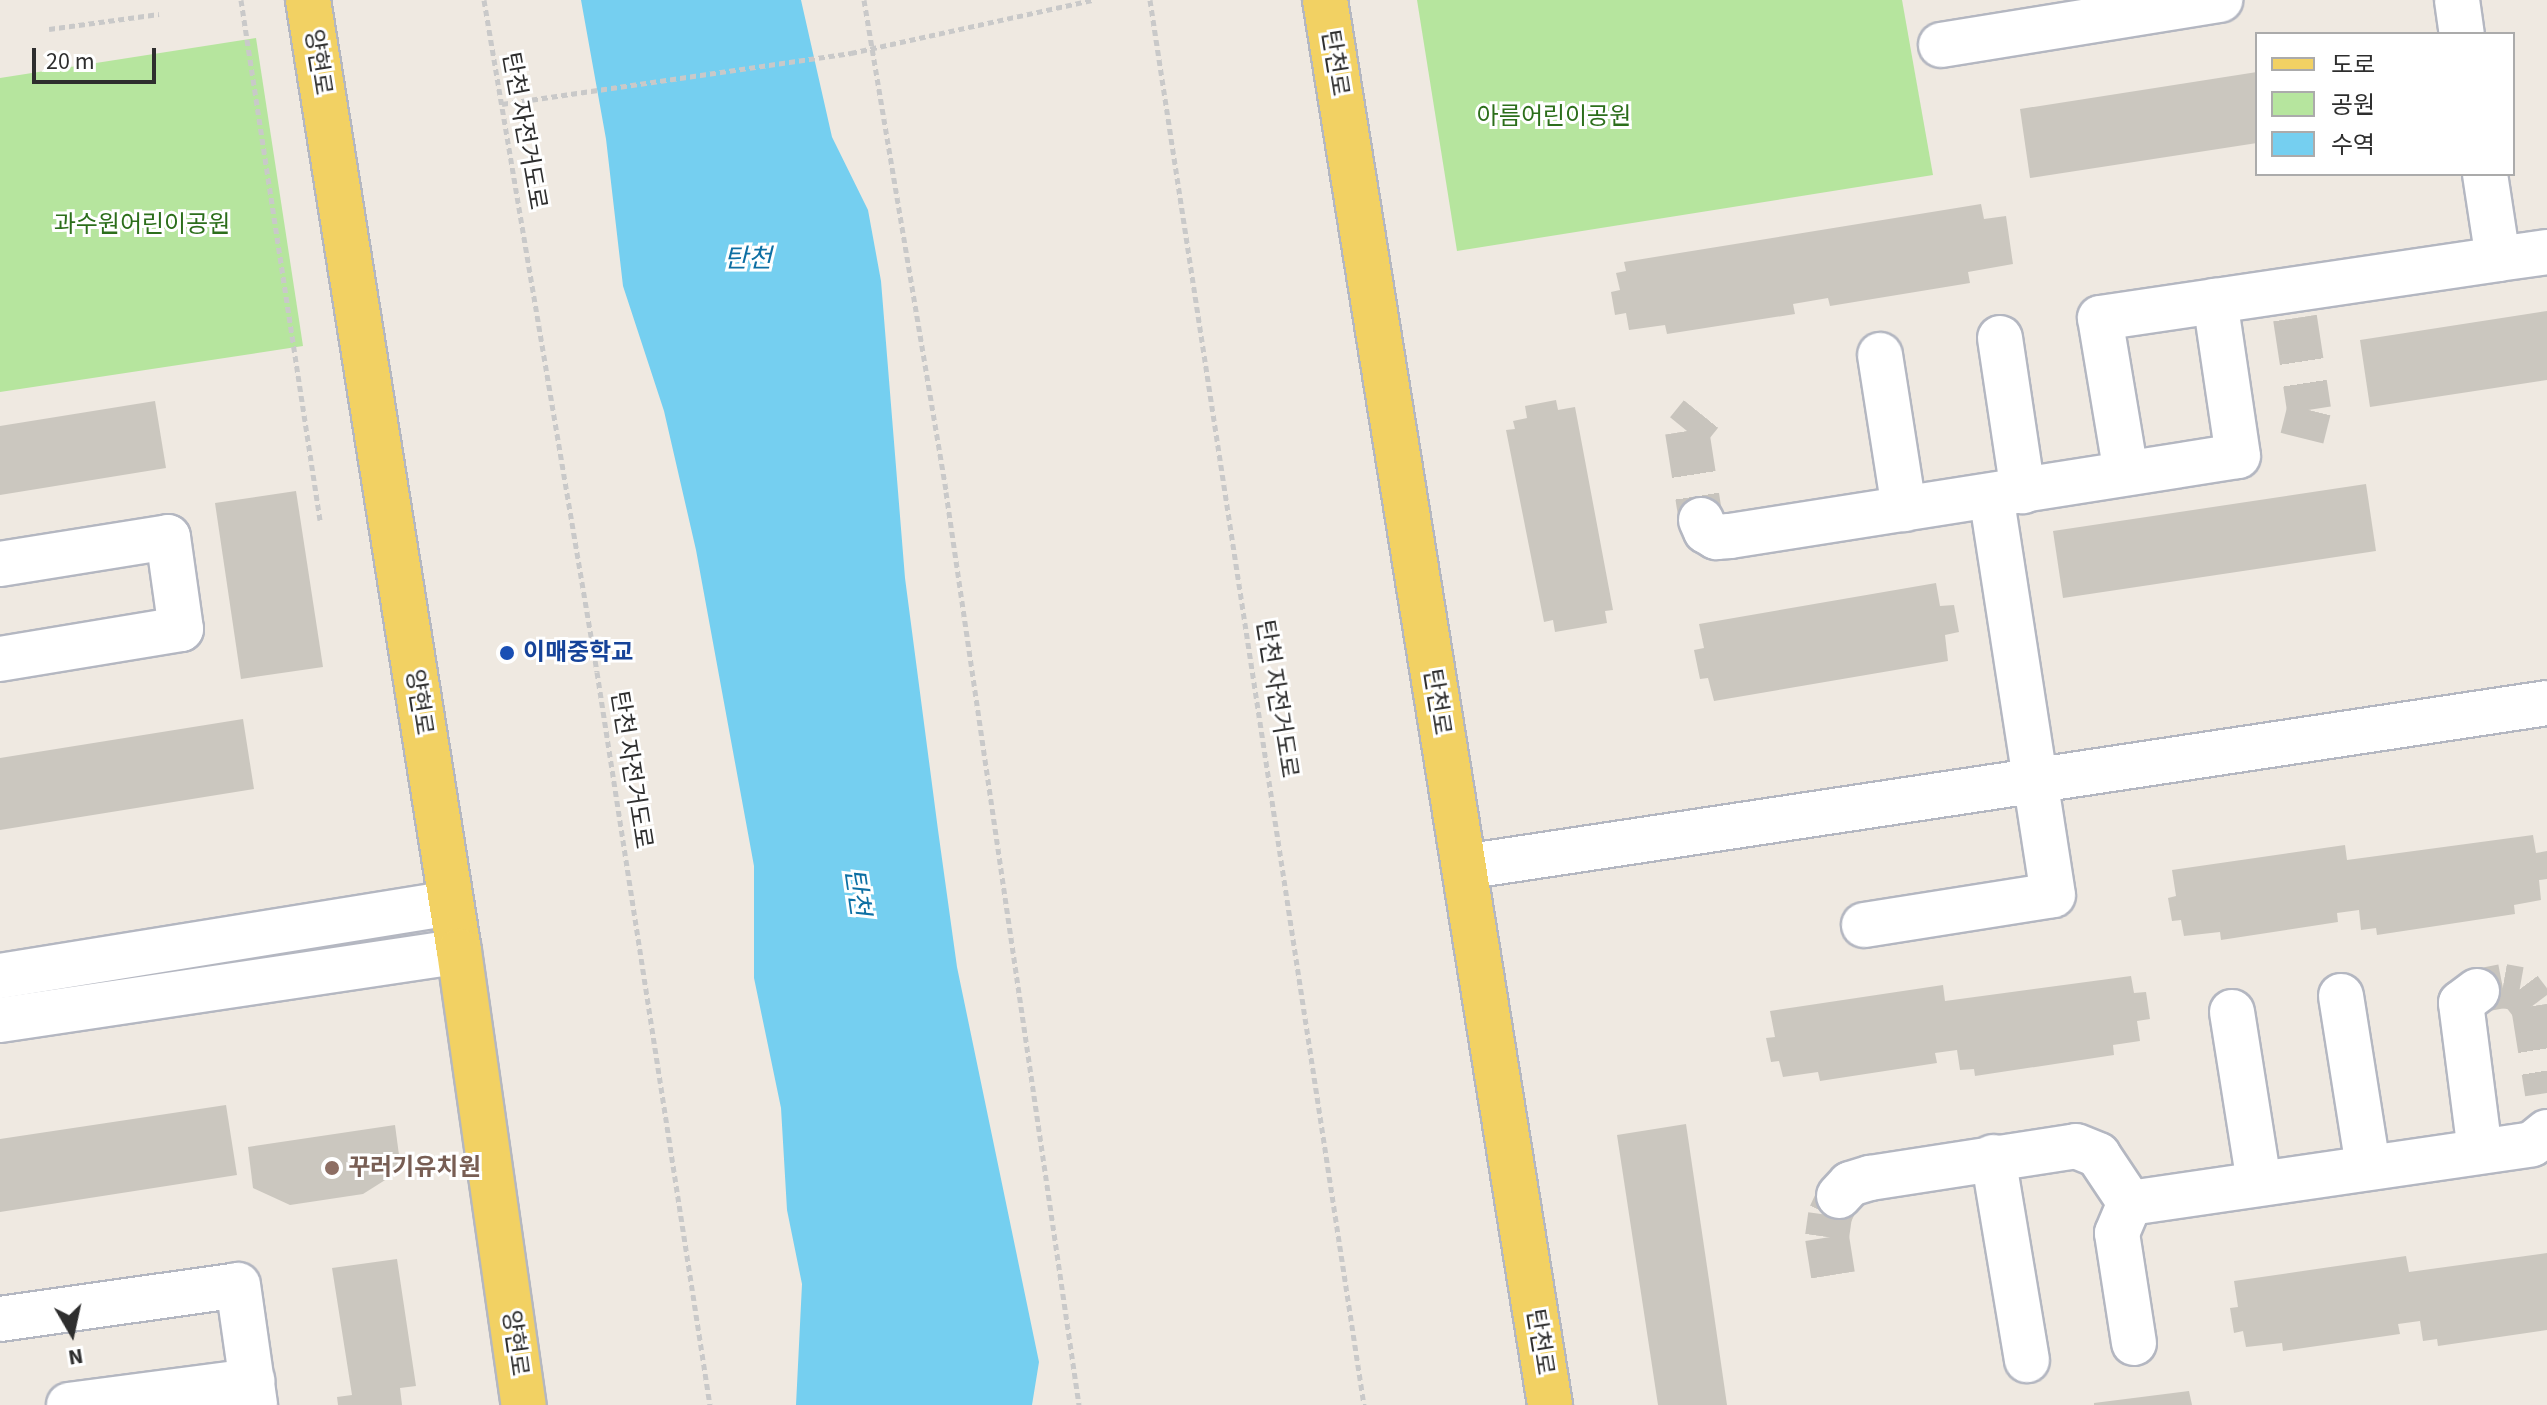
<!DOCTYPE html>
<html>
<head>
<meta charset="utf-8">
<style>
	body { margin:0 }
	#map { position:relative; width:2547px; height:1405px; overflow:hidden; background:#efe9e1; font-family:"Source Sans 3","Noto Sans KR",sans-serif }
	div>[style] { position:absolute }
	.green>* { inset:0; background:#b6e59e }
	.water>* { inset:0; background:#75cff0 }
	.building>* { inset:0; background:#cbc7bf }
	.minor-tunnel>* { height:44px; margin-top:-22px; transform-origin:0; background:repeating-linear-gradient(90deg,#c8c4bd 0 44px,transparent 0 66px) }
	.path>* { height:5px; margin-top:-2.5px; transform-origin:0; background:repeating-linear-gradient(90deg,#c9c9c9 0 6px,transparent 0 10px) }
	.roads { filter:drop-shadow(2px 0 #b4b7c1) drop-shadow(-2px 0 #b4b7c1) drop-shadow(0 2px #b4b7c1) drop-shadow(0 -2px #b4b7c1) }
	.minor>* { height:44px; margin:-22px; padding:0 22px; transform-origin:22px; border-radius:22px; background:#fff }
	.major>* { height:44px; margin:-22px; padding:0 22px; transform-origin:22px; border-radius:22px; background:#f2d163 }
	.dots>* { width:22px; height:22px; translate:-50% -50%; box-sizing:border-box; border:4px solid #fff; border-radius:50% }
	span { translate:-50% -50%; white-space:nowrap; text-align:center; line-height:1.15; -webkit-text-stroke:6px #fff; paint-order:stroke }
	.street-label { font-size:24px; color:#2e2e2e }
	.park-label { font-size:24px; color:#2c6e1b }
	.transit-label { font-size:24px; color:#164399; font-weight:700 }
	.left { translate:0 -50%; text-align:left }
	.education-label { font-size:24px; color:#785e54; font-weight:700 }
	.water-label { font-size:26px; color:#0d6fa3; font-style:italic }
	.legend { position:absolute; left:2255px; top:32px; width:260px; height:144px; box-sizing:border-box; background:#fff; border:2px solid #ababab; margin:0; padding:10px 14px; list-style:none; font-size:24px; color:#2e2e2e }
	.legend li { display:flex; align-items:center; gap:16px; height:40px }
	.legend b { width:40px; border:2px solid #ababab }
	.north { position:absolute; left:32px; top:1293px; width:80px; height:80px; -webkit-text-stroke:6px #fff; paint-order:stroke; rotate:171deg; font-size:22px; font-weight:700; line-height:32px; text-align:center; color:#2e2e2e }
	.north::after { content:''; display:block; margin:auto; width:28px; height:36px; background:#2e2e2e; clip-path:polygon(50% 0,100% 100%,50% 72%,0 100%) }
	.scale { position:absolute; left:32px; top:48px; width:124px; height:36px; box-sizing:border-box; border:4px solid #2e2e2e; border-top:0; padding-left:10px; font-size:24px; line-height:28px; white-space:nowrap; color:#2e2e2e; -webkit-text-stroke:6px #fff; paint-order:stroke }
</style>
</head>
<body>
<div id="map">
	<div class="green">
		<i style="clip-path:polygon(1417px 0,1902px 0,1933px 175px,1457px 251px)"></i>
		<i style="clip-path:polygon(256px 38px,303px 346px,0 392px,0 78px)"></i>
	</div>
	<div class="water">
		<i style="clip-path:polygon(581px 0,801px 0,832px 137px,868px 210px,881px 281px,905px 578px,938px 830px,957px 967px,1039px 1362px,1032px 1405px,796px 1405px,802px 1284px,787px 1210px,781px 1108px,754px 978px,754px 866px,696px 550px,664px 411px,623px 286px,606px 139px)"></i>
	</div>
	<div class="building">
		<i style="clip-path:polygon(2257px 72px,2257px 143px,2030px 178px,2020px 109px)"></i>
		<i style="clip-path:polygon(1981px 204px,1984px 219px,2006px 216px,2013px 264px,1968px 272px,1970px 283px,1830px 306px,1828px 298px,1793px 304px,1795px 314px,1667px 334px,1665px 325px,1629px 330px,1626px 313px,1615px 315px,1611px 292px,1620px 290px,1616px 273px,1626px 271px,1624px 262px)"></i>
		<i style="clip-path:polygon(2547px 311px,2547px 380px,2370px 407px,2360px 340px)"></i>
		<i style="clip-path:polygon(1556px 400px,1558px 410px,1575px 407px,1613px 610px,1605px 611px,1607px 623px,1555px 632px,1553px 620px,1544px 622px,1506px 430px,1515px 429px,1513px 421px,1527px 418px,1525px 406px)"></i>
		<i style="clip-path:polygon(155px 401px,166px 468px,0 495px,0 426px)"></i>
		<i style="clip-path:polygon(2366px 484px,2376px 551px,2063px 598px,2053px 531px)"></i>
		<i style="clip-path:polygon(296px 491px,323px 667px,241px 679px,215px 503px)"></i>
		<i style="clip-path:polygon(1936px 583px,1940px 606px,1954px 605px,1959px 632px,1945px 635px,1948px 661px,1714px 701px,1708px 678px,1700px 679px,1694px 650px,1704px 648px,1699px 624px)"></i>
		<i style="clip-path:polygon(243px 719px,254px 789px,0 830px,0 758px)"></i>
		<i style="clip-path:polygon(2533px 835px,2536px 853px,2547px 851px,2547px 879px,2539px 880px,2541px 900px,2514px 905px,2515px 914px,2377px 935px,2376px 928px,2361px 930px,2359px 910px,2337px 913px,2338px 922px,2221px 940px,2220px 932px,2184px 936px,2181px 920px,2172px 921px,2168px 898px,2176px 896px,2172px 870px,2345px 845px,2347px 860px)"></i>
		<i style="clip-path:polygon(2131px 976px,2134px 993px,2146px 992px,2150px 1019px,2137px 1021px,2140px 1041px,2113px 1045px,2114px 1055px,1975px 1076px,1974px 1069px,1960px 1070px,1957px 1050px,1935px 1053px,1937px 1063px,1820px 1081px,1818px 1072px,1783px 1077px,1779px 1061px,1771px 1062px,1766px 1038px,1775px 1037px,1770px 1011px,1943px 985px,1945px 1001px)"></i>
		<i style="clip-path:polygon(226px 1105px,237px 1175px,0 1212px,0 1139px)"></i>
		<i style="clip-path:polygon(1686px 1124px,1709px 1280px,1727px 1405px,1658px 1405px,1617px 1135px)"></i>
		<i style="clip-path:polygon(395px 1125px,401px 1170px,363px 1194px,290px 1205px,253px 1188px,248px 1147px)"></i>
		<i style="clip-path:polygon(2547px 1253px,2547px 1330px,2438px 1346px,2437px 1339px,2423px 1341px,2420px 1321px,2398px 1324px,2400px 1334px,2283px 1351px,2282px 1343px,2246px 1347px,2243px 1331px,2234px 1333px,2230px 1308px,2238px 1307px,2234px 1281px,2406px 1256px,2409px 1272px)"></i>
		<i style="clip-path:polygon(397px 1259px,416px 1386px,400px 1388px,402px 1405px,338px 1405px,337px 1397px,352px 1395px,332px 1268px)"></i>
		<i style="clip-path:polygon(2189px 1391px,2192px 1405px,2094px 1405px,2094px 1403px)"></i>
	</div>
	<div class="minor-tunnel">
		<i style="left:2295px;top:318px;width:93px;rotate:81.3deg"></i>
		<i style="left:2309px;top:410px;width:29px;rotate:104deg"></i>
		<i style="left:1701px;top:414px;width:22px;rotate:129deg"></i>
		<i style="left:1687px;top:431px;width:90px;rotate:81.1deg"></i>
		<i style="left:2477px;top:991px;width:26px;rotate:-11deg"></i>
		<i style="left:2503px;top:986px;width:17px;rotate:10deg"></i>
		<i style="left:2520px;top:989px;width:21px;rotate:53deg"></i>
		<i style="left:2533px;top:1006px;width:88px;rotate:80.9deg"></i>
		<i style="left:1833px;top:1275px;width:38px;rotate:-99deg"></i>
		<i style="left:1827px;top:1237px;width:22px;rotate:-82deg"></i>
		<i style="left:1830px;top:1215px;width:21px;rotate:-65deg"></i>
	</div>
	<div class="path">
		<i style="left:241px;top:0;width:526px;rotate:81.36deg"></i>
		<i style="left:484px;top:0;width:681px;rotate:80.45deg"></i>
		<i style="left:597px;top:672px;width:742px;rotate:81.24deg"></i>
		<i style="left:864px;top:0;width:499px;rotate:80.5deg"></i>
		<i style="left:946px;top:492px;width:923px;rotate:81.71deg"></i>
		<i style="left:1150px;top:0;width:1421px;rotate:81.34deg"></i>
		<i style="left:49px;top:29px;width:111px;rotate:-7.8deg"></i>
		<i style="left:502px;top:104px;width:353px;rotate:-8.3deg"></i>
		<i style="left:851px;top:53px;width:248px;rotate:-12.4deg"></i>
	</div>
	<div class="roads">
		<div class="minor">
			<i style="left:2457px;top:0;width:34px;rotate:82deg"></i>
			<i style="left:1941px;top:45px;width:283px;rotate:-9.2deg"></i>
			<i style="left:2485px;top:174px;width:86px;rotate:81.3deg"></i>
			<i style="left:2498px;top:259px;width:49px;rotate:-8.1deg"></i>
			<i style="left:2000px;top:338px;width:155px;rotate:81.5deg"></i>
			<i style="left:1880px;top:355px;width:156px;rotate:81.1deg"></i>
			<i style="left:2126px;top:473px;width:157px;rotate:-99.5deg"></i>
			<i style="left:2100px;top:318px;width:402px;rotate:-8.4deg"></i>
			<i style="left:1701px;top:520px;width:12px;rotate:66deg"></i>
			<i style="left:1706px;top:531px;width:12px;rotate:31deg"></i>
			<i style="left:1716px;top:537px;width:14px;rotate:-4deg"></i>
			<i style="left:1730px;top:536px;width:514px;rotate:-8.95deg"></i>
			<i style="left:2238px;top:456px;width:157px;rotate:-98.4deg"></i>
			<i style="left:0;top:564px;width:170px;rotate:-9.1deg"></i>
			<i style="left:168px;top:537px;width:93px;rotate:82deg"></i>
			<i style="left:181px;top:629px;width:183px;rotate:170.6deg"></i>
			<i style="left:1464px;top:867px;width:1095px;rotate:-8.61deg"></i>
			<i style="left:1864px;top:925px;width:191px;rotate:-9deg"></i>
			<i style="left:2053px;top:895px;width:404px;rotate:-98.8deg"></i>
			<i style="left:0;top:976px;width:457px;rotate:-9.2deg"></i>
			<i style="left:2477px;top:991px;width:20px;rotate:143deg"></i>
			<i style="left:2461px;top:1003px;width:149px;rotate:82.7deg"></i>
			<i style="left:2341px;top:996px;width:173px;rotate:81deg"></i>
			<i style="left:2232px;top:1012px;width:173px;rotate:81deg"></i>
			<i style="left:0;top:1020px;width:464px;rotate:-8.5deg"></i>
			<i style="left:1993px;top:1157px;width:206px;rotate:80.5deg"></i>
			<i style="left:1839px;top:1196px;width:16px;rotate:-47deg"></i>
			<i style="left:1850px;top:1184px;width:21px;rotate:-17deg"></i>
			<i style="left:1870px;top:1178px;width:208px;rotate:-8.8deg"></i>
			<i style="left:2076px;top:1146px;width:24px;rotate:22deg"></i>
			<i style="left:2098px;top:1155px;width:58px;rotate:56.3deg"></i>
			<i style="left:0;top:1319px;width:240px;rotate:-8.1deg"></i>
			<i style="left:238px;top:1285px;width:121px;rotate:81.9deg"></i>
			<i style="left:2134px;top:1343px;width:111px;rotate:-98.8deg"></i>
			<i style="left:2117px;top:1233px;width:33px;rotate:-67deg"></i>
			<i style="left:2130px;top:1203px;width:406px;rotate:-8.3deg"></i>
			<i style="left:2532px;top:1144px;width:19px;rotate:-39deg"></i>
			<i style="left:69px;top:1405px;width:185px;rotate:-7.5deg"></i>
		</div>
		<div class="major">
			<i style="left:308px;top:0;width:963px;rotate:80.98deg"></i>
			<i style="left:459px;top:951px;width:459px;rotate:81.9deg"></i>
			<i style="left:1325px;top:0;width:1423px;rotate:80.9deg"></i>
		</div>
	</div>
	<div class="dots">
		<i style="left:507px;top:653px;background:#1a4fb4"></i>
		<i style="left:332px;top:1168px;background:#8d6e63"></i>
	</div>
	<div class="street-label">
		<span style="left:318px;top:62px;rotate:81deg">양현로</span>
		<span style="left:1335px;top:63px;rotate:81deg">탄천로</span>
		<span style="left:524px;top:131px;rotate:80deg">탄천 자전거도로</span>
		<span style="left:1277px;top:699px;rotate:81deg">탄천 자전거도로</span>
		<span style="left:419px;top:702px;rotate:81deg">양현로</span>
		<span style="left:1437px;top:702px;rotate:81deg">탄천로</span>
		<span style="left:631px;top:770px;rotate:81deg">탄천 자전거도로</span>
		<span style="left:1540px;top:1342px;rotate:81deg">탄천로</span>
		<span style="left:515px;top:1343px;rotate:82deg">양현로</span>
	</div>
	<div class="park-label">
		<span style="left:1554px;top:117px">아름어린이공원</span>
		<span style="left:142px;top:225px">과수원어린이공원</span>
	</div>
	<div class="transit-label">
		<span class="left" style="left:523px;top:653px">이매중학교</span>
	</div>
	<div class="education-label">
		<span class="left" style="left:348px;top:1168px">꾸러기유치원</span>
	</div>
	<div class="water-label">
		<span style="left:748px;top:259px">탄천</span>
		<span style="left:857px;top:892px;rotate:82deg">탄천</span>
	</div>
	<ul class="legend">
	<li><b style="height:10px;background:#f2d163"></b>도로</li>
	<li><b style="height:22px;background:#b6e59e"></b>공원</li>
	<li><b style="height:22px;background:#75cff0"></b>수역</li>
	</ul>
	<div class="north">N</div>
	<div class="scale">20 m</div>
</div>
</body>
</html>
